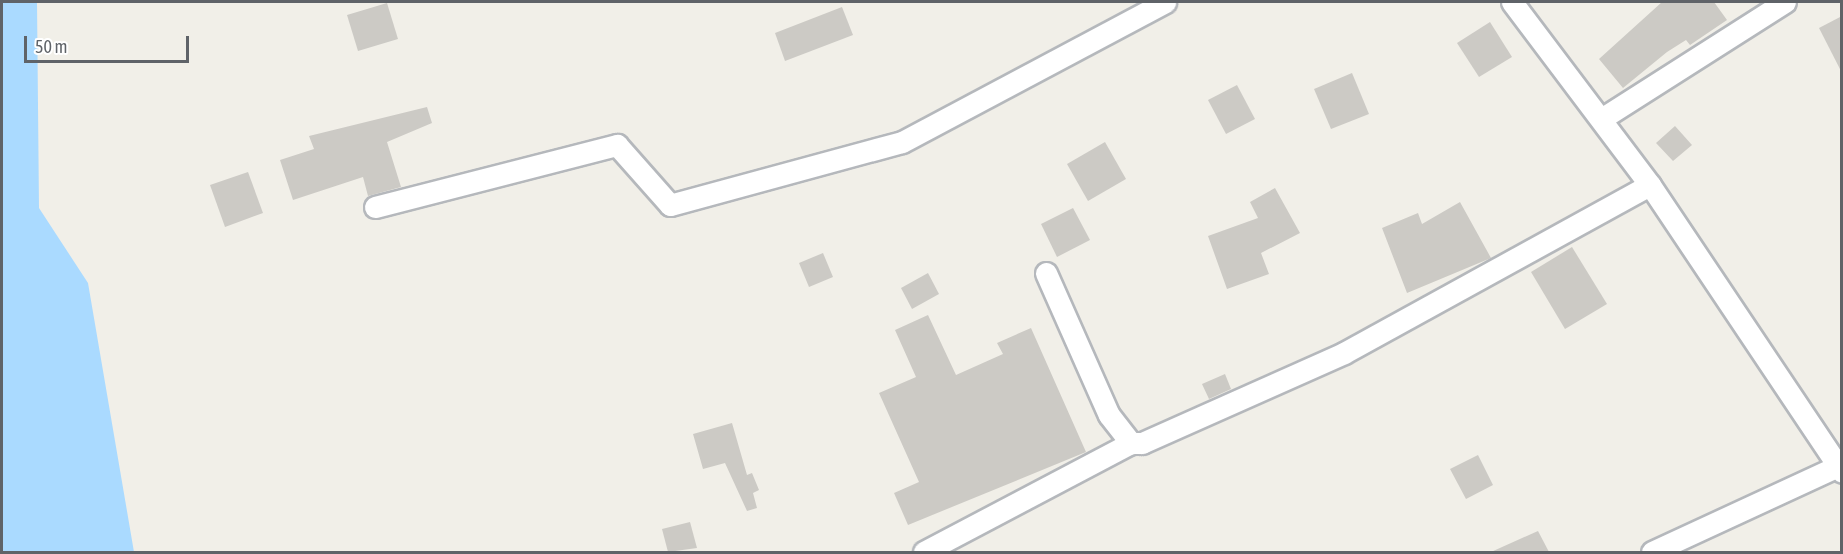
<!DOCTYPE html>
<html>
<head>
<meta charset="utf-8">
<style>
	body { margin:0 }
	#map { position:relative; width:1843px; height:554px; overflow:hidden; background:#f1efe8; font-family:"Asap Condensed",sans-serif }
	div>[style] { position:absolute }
	.water>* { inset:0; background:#aadaff }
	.building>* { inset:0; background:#cccac5 }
	.roads { filter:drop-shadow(2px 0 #b5b8bc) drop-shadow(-2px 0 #b5b8bc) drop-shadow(0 2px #b5b8bc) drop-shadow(0 -2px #b5b8bc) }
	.minor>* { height:21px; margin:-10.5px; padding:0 10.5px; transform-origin:10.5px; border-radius:10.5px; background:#fff }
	span { translate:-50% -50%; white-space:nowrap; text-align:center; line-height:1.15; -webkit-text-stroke:6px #fff; paint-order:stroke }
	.frame { position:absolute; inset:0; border:3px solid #5f6368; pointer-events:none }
	.scale { position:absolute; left:24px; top:36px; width:165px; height:27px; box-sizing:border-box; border:3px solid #5f6368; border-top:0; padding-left:8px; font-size:18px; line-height:21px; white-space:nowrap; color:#5f6368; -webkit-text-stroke:4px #fff; paint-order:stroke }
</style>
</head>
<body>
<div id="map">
	<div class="water">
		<i style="clip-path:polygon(2px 2px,37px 2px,39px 208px,88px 283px,134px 552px,2px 552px)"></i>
	</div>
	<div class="building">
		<i style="clip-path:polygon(1662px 2px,1714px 2px,1727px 20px,1690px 45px,1686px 40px,1667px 52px,1623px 88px,1599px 59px)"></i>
		<i style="clip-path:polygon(387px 3px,398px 39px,358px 51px,347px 15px)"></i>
		<i style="clip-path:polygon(842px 7px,853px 35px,785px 61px,775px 33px)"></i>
		<i style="clip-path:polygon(1842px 16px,1842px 73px,1819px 28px)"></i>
		<i style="clip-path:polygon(1490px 22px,1512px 57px,1479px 77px,1457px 43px)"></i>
		<i style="clip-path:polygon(1352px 73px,1369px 114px,1331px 129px,1314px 89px)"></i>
		<i style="clip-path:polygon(1237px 85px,1255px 119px,1226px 134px,1208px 100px)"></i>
		<i style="clip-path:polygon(427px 107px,432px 123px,387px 142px,401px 187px,368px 196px,363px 177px,293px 200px,280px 160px,314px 149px,309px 136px)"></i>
		<i style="clip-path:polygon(1675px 126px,1692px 145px,1673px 161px,1656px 143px)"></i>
		<i style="clip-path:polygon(1105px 142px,1126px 179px,1088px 201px,1067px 164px)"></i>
		<i style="clip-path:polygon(248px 172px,263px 213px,225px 227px,210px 185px)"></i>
		<i style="clip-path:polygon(1275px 188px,1300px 233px,1261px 253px,1269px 274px,1227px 289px,1208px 236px,1258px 218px,1250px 202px)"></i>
		<i style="clip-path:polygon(1460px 202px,1491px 258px,1407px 293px,1382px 228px,1418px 213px,1422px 224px)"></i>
		<i style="clip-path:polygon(1073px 208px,1090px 240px,1057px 257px,1041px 224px)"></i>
		<i style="clip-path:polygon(1572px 247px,1607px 304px,1565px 329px,1531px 272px)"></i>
		<i style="clip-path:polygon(823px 253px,833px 277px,809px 287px,799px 263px)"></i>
		<i style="clip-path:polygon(928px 273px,939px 294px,912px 309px,901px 288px)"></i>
		<i style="clip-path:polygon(928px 315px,956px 375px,1003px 354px,997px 343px,1031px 328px,1086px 452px,908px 525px,894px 493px,919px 482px,879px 393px,916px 377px,895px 330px)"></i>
		<i style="clip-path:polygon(1225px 374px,1231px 389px,1209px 399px,1202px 384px)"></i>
		<i style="clip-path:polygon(732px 423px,747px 475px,752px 473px,759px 490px,753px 493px,757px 508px,747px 511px,725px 463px,703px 469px,693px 434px)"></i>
		<i style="clip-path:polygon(1478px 455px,1493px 485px,1466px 499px,1450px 469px)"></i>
		<i style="clip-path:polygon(690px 522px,697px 548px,668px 552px,662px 529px)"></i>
		<i style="clip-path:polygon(1538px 531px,1549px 552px,1491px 552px)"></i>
	</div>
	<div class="roads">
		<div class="minor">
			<i style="left:1512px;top:2px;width:229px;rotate:53deg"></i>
			<i style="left:1650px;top:185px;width:345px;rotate:56.2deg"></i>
			<i style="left:1601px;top:119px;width:218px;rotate:-32.5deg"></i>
			<i style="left:375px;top:207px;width:250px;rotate:-14.4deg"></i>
			<i style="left:617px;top:145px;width:80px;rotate:48.5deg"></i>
			<i style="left:670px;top:205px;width:240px;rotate:-15.2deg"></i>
			<i style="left:902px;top:142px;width:298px;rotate:-28deg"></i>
			<i style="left:1046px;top:273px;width:155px;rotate:66.1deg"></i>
			<i style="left:1109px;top:415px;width:36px;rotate:52deg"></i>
			<i style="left:1131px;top:443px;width:11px"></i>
			<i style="left:1142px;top:443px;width:221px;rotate:-24deg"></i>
			<i style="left:1344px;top:353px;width:349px;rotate:-28.8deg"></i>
			<i style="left:924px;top:552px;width:234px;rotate:-27.8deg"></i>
			<i style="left:1652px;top:552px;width:205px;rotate:-24.8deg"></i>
		</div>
	</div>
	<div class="frame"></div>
	<div class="scale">50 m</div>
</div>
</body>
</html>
